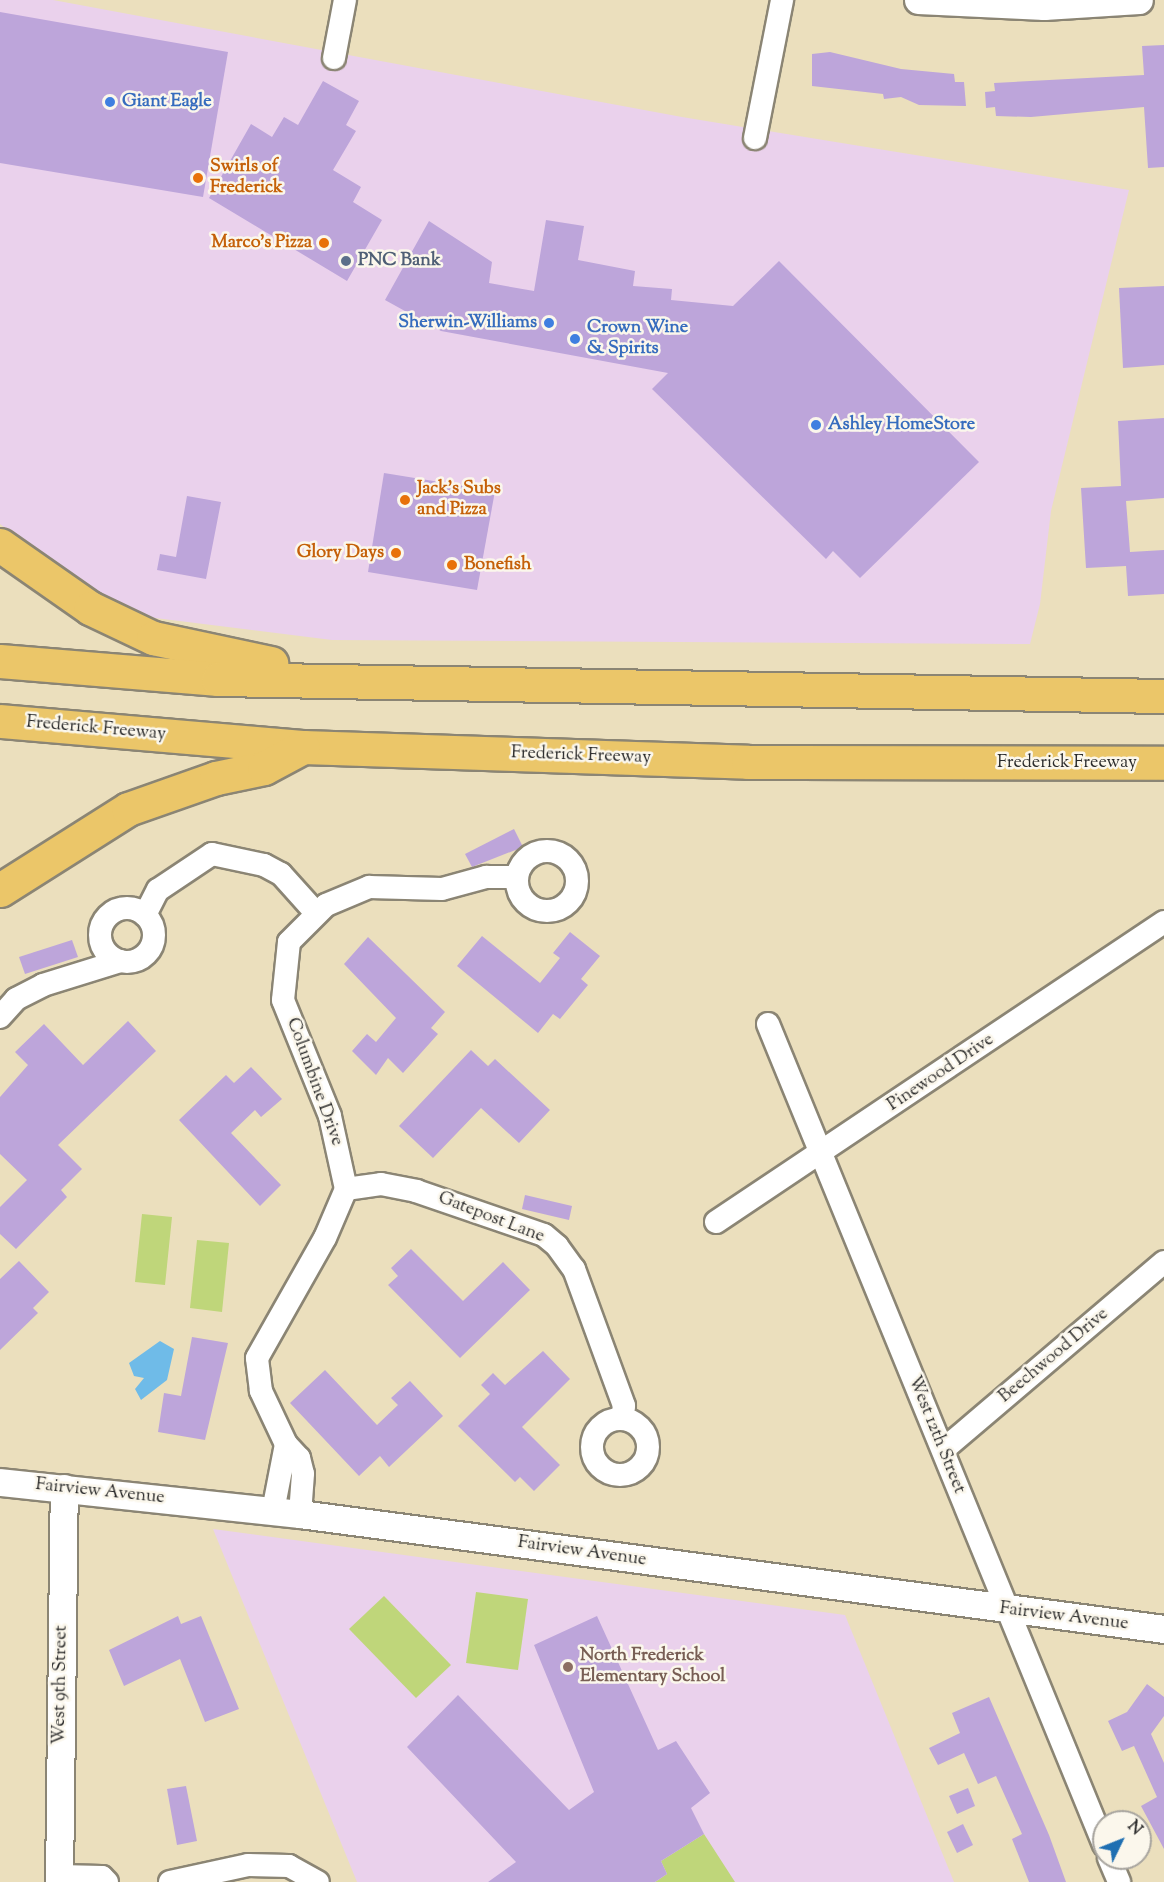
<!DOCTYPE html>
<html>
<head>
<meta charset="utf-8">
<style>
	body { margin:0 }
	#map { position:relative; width:1164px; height:1882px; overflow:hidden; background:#ebdfbd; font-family:"Sorts Mill Goudy",serif }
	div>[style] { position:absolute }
	.built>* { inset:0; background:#ead1ec }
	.green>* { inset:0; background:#bfd67a }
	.water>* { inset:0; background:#6fbbe8 }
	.building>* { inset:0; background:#bda5da }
	.roads { filter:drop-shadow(2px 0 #8b8574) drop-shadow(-2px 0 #8b8574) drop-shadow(0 2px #8b8574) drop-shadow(0 -2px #8b8574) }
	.minor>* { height:22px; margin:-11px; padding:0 11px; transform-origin:11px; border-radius:11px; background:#fff }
	.minor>.ring { margin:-11px; padding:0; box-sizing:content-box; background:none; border:22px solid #fff; border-radius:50% }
	.tertiary>* { height:27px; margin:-13.5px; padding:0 13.5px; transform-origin:13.5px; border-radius:13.5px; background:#fff }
	.motorway>* { height:33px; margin:-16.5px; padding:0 16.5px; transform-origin:16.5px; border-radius:16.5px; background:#ebc669 }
	.dots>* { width:16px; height:16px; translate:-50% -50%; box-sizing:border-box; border:3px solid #fbf7ec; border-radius:50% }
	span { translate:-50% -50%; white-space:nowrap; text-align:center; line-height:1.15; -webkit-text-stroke:5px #fbf7ec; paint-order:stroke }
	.shop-label { font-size:18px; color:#366cbe; font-weight:700 }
	.left { translate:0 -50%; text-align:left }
	.right { translate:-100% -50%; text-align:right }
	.food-label { font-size:18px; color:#c56008; font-weight:700 }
	.service-label { font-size:18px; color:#4e5e75; font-weight:700 }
	.street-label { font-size:18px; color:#2b2b2b }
	.education-label { font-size:18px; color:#785e54; font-weight:700 }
	.north { position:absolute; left:1092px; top:1810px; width:60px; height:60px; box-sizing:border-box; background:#fbf7ec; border:2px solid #a8a59f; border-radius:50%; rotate:47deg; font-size:16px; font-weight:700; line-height:24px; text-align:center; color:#2b2b2b }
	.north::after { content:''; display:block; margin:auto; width:21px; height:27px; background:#1f6fb2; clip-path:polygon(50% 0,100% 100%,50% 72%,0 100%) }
</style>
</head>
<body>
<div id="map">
	<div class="built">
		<i style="clip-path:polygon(0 0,53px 0,682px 117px,1129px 190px,1051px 511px,1040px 604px,1030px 644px,332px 640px,147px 617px,83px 586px,0 524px)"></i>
		<i style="clip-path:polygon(213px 1529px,845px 1615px,954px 1882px,357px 1882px)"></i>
	</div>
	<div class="green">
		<i style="clip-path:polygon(142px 1214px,172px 1217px,165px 1285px,135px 1282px)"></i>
		<i style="clip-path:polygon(197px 1240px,229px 1243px,222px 1312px,190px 1308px)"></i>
		<i style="clip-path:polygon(476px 1592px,528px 1599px,518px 1670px,466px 1663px)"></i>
		<i style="clip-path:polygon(384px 1596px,451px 1665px,416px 1698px,349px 1629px)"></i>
		<i style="clip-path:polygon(704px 1834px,735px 1882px,655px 1882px,667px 1874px,661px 1861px)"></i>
	</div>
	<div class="water">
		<i style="clip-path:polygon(160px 1341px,174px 1349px,167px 1380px,141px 1400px,135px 1389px,144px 1378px,134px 1376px,129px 1363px)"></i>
	</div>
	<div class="building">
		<i style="clip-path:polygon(0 12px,228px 52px,203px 197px,0 163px)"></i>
		<i style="clip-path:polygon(1164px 45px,1164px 167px,1148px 168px,1144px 107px,1031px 117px,996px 116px,995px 107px,986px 108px,985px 92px,995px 91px,994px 83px,1144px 75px,1142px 46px)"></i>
		<i style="clip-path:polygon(830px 52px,901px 69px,954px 74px,955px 82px,964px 82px,966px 106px,919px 105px,901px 97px,884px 99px,883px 94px,812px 86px,812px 54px)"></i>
		<i style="clip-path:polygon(323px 81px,359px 101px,346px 125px,356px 131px,333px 170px,361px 187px,353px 202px,382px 220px,347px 281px,209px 198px,251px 124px,272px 137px,284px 117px,298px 125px)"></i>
		<i style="clip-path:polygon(546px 220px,584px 226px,578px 260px,635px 271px,633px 286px,672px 289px,671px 300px,733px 306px,779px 261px,979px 462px,860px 578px,833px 551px,826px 559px,652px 389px,668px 373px,441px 331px,385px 300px,429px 221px,492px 262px,489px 283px,534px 291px)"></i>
		<i style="clip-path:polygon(1164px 286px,1164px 365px,1123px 368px,1119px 288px)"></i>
		<i style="clip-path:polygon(1164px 418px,1164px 498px,1126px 501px,1130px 552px,1164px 550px,1164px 594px,1128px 596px,1126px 566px,1086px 568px,1081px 488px,1121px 486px,1118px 421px)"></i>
		<i style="clip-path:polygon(384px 473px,495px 491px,477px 590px,368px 572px)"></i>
		<i style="clip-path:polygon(187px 496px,221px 502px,206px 579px,157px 570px,160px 554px,176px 557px)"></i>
		<i style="clip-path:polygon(514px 829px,523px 847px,472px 867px,465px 854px)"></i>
		<i style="clip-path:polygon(570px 932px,600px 956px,581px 979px,588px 985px,560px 1019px,553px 1014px,538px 1033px,457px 966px,482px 936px,540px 983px,560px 958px,553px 953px)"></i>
		<i style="clip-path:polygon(368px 937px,445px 1012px,431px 1028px,438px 1034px,403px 1073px,388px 1058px,376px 1075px,352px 1051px,367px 1034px,376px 1042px,396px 1018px,344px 964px)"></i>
		<i style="clip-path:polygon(72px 940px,78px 957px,25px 974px,19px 957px)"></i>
		<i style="clip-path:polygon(128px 1021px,156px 1051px,58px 1145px,82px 1169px,61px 1190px,67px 1197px,16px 1249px,0 1234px,0 1207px,27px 1180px,0 1154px,0 1097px,28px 1065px,15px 1052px,44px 1024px,83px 1065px)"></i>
		<i style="clip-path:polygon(471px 1050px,488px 1066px,495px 1059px,550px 1110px,519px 1143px,481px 1108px,433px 1158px,399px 1126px)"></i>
		<i style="clip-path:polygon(251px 1067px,282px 1099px,261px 1117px,255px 1110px,231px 1133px,281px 1185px,260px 1206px,179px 1120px,226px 1075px,234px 1083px)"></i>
		<i style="clip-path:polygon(525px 1195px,572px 1206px,569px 1220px,522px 1209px)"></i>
		<i style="clip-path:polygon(411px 1249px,463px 1301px,503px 1262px,530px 1290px,460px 1358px,388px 1285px,398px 1276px,391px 1268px)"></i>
		<i style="clip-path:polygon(19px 1261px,49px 1292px,33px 1308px,38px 1313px,0 1350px,0 1279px)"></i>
		<i style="clip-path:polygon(192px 1337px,228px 1343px,205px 1440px,158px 1432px,164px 1393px,181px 1396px)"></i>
		<i style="clip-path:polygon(543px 1351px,570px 1379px,522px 1427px,560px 1465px,534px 1491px,520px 1477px,515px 1482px,458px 1426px,490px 1394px,481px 1385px,493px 1373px,505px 1385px)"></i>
		<i style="clip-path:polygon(325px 1370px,377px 1425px,398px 1405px,391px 1398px,410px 1381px,443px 1416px,389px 1467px,380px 1456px,359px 1476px,290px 1403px)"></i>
		<i style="clip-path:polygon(178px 1616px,181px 1624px,201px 1616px,239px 1709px,205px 1722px,180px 1659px,124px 1686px,109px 1650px)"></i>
		<i style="clip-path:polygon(597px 1616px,658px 1750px,676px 1741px,710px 1793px,691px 1808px,704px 1834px,661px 1861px,667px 1874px,655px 1882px,488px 1882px,516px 1862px,407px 1747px,458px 1695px,569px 1810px,594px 1792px,534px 1645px)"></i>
		<i style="clip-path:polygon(1147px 1684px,1164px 1697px,1164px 1716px,1151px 1734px,1164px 1763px,1164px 1849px,1141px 1806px,1157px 1797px,1134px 1746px,1122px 1751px,1108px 1721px,1127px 1712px)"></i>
		<i style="clip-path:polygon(989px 1697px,1049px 1835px,1066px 1882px,1029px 1882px,1012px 1839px,1022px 1834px,996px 1776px,978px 1784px,964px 1753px,938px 1765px,929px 1748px,960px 1733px,952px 1713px)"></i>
		<i style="clip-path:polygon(186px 1786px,197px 1841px,177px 1845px,167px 1789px)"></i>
		<i style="clip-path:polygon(968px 1788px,975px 1806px,957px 1814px,949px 1796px)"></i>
		<i style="clip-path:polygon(963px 1824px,973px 1845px,957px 1853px,947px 1832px)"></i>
	</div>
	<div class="roads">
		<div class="minor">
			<i style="left:334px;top:58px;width:59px;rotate:-79.3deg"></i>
			<i style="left:755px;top:138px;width:141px;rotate:-78.9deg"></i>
			<i class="ring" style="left:517px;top:851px;width:38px;height:38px"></i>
			<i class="ring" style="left:100px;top:908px;width:32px;height:32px"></i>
			<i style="left:145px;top:915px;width:28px;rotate:-63deg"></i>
			<i style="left:158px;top:890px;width:65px;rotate:-33.7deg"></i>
			<i style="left:212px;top:854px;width:53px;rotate:11.9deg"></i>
			<i style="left:264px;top:865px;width:19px;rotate:28deg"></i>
			<i style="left:281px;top:874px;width:52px;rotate:48.1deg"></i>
			<i style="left:0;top:1017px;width:24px;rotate:-48deg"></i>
			<i style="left:16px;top:999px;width:30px;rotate:-27deg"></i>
			<i style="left:43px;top:985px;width:81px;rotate:-17.3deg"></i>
			<i style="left:768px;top:1024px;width:887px;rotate:67.74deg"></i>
			<i style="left:346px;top:1189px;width:35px;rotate:-8deg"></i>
			<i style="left:381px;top:1184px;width:36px;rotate:11deg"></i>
			<i style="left:416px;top:1191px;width:135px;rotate:19deg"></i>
			<i style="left:544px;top:1235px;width:17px;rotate:40deg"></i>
			<i style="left:557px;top:1246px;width:29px;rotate:54deg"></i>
			<i style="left:574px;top:1269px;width:146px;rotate:69.9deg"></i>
			<i style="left:624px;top:1406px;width:13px;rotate:99deg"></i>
			<i style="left:716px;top:1222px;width:539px;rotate:-33.81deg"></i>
			<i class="ring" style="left:592px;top:1419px;width:34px;height:34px"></i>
			<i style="left:286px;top:1444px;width:59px;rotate:-115.3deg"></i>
			<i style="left:261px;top:1391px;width:33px;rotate:-97deg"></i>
			<i style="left:257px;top:1358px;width:138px;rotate:-60.5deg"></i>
			<i style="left:325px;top:1238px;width:53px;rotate:-66.8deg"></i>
			<i style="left:346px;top:1189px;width:75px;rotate:-102.4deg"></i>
			<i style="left:330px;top:1116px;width:125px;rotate:-112.1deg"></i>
			<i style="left:283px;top:1000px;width:58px;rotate:-84.1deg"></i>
			<i style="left:289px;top:942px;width:52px;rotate:-45deg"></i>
			<i style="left:326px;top:905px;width:47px;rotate:-22.7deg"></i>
			<i style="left:369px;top:887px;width:73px;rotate:1.6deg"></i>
			<i style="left:442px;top:889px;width:46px;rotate:-15.3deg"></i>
			<i style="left:486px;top:877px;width:31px"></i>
			<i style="left:943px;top:1450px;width:290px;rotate:-40.4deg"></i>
			<i style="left:273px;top:1511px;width:68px;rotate:-79deg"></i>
			<i style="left:286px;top:1444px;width:19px;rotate:47deg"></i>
			<i style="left:299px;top:1458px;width:16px;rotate:76deg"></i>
			<i style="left:303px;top:1474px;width:40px;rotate:94.3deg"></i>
			<i style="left:1109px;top:1858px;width:26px;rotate:67deg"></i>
			<i style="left:59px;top:1876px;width:43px;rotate:1.3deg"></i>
			<i style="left:102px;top:1877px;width:7px;rotate:45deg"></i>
			<i style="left:170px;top:1882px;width:80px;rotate:-12.3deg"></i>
			<i style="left:248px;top:1865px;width:41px;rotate:1.4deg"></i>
			<i style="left:289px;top:1866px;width:33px;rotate:29deg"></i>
		</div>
		<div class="tertiary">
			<i style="left:918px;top:0;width:126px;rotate:2.7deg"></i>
			<i style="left:1044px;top:6px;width:95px;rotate:-3.6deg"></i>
			<i style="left:0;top:1482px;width:302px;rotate:6.1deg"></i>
			<i style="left:300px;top:1514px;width:872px;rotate:7.58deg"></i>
			<i style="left:59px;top:1882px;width:394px;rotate:-89.3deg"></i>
		</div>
		<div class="motorway">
			<i style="left:0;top:545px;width:110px;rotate:35deg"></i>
			<i style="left:90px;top:608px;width:70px;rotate:25.5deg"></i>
			<i style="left:153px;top:638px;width:121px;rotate:12deg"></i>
			<i style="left:0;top:661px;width:219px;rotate:4.7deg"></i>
			<i style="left:218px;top:679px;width:946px;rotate:1.03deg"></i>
			<i style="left:0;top:721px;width:304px;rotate:4.9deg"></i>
			<i style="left:303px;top:747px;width:445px;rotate:1.9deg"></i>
			<i style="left:748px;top:762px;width:416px;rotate:0.1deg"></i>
			<i style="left:0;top:890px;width:151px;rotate:-32.3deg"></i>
			<i style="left:128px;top:809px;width:93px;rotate:-19.4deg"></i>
			<i style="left:216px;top:778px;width:49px;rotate:-11.8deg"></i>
			<i style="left:264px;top:768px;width:44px;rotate:-28.3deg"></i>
		</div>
	</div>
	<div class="dots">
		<i style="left:110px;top:102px;background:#3f7fe0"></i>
		<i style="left:198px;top:178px;background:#e8710a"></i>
		<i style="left:324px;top:243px;background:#e8710a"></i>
		<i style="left:346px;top:261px;background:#5c6f8a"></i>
		<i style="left:549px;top:323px;background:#3f7fe0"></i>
		<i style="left:575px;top:339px;background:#3f7fe0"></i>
		<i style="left:816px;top:425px;background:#3f7fe0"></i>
		<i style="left:405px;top:500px;background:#e8710a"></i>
		<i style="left:396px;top:553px;background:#e8710a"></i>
		<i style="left:452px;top:565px;background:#e8710a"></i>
		<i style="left:568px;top:1667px;background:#8d6e63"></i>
	</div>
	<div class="shop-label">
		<span class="left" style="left:122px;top:102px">Giant Eagle</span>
		<span class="right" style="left:537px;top:323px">Sherwin-Williams</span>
		<span class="left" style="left:587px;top:339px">Crown Wine<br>&amp; Spirits</span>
		<span class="left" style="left:828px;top:425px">Ashley HomeStore</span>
	</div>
	<div class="food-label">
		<span class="left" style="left:210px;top:178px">Swirls of<br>Frederick</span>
		<span class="right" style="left:312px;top:243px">Marco's Pizza</span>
		<span class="left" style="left:417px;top:500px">Jack's Subs<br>and Pizza</span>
		<span class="right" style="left:384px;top:553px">Glory Days</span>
		<span class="left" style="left:464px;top:565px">Bonefish</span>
	</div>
	<div class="service-label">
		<span class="left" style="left:358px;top:261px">PNC Bank</span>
	</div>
	<div class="street-label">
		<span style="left:96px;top:729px;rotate:5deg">Frederick Freeway</span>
		<span style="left:581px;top:756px;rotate:2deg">Frederick Freeway</span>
		<span style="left:1067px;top:763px">Frederick Freeway</span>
		<span style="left:941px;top:1073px;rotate:-34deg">Pinewood Drive</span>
		<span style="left:314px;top:1082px;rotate:70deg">Columbine Drive</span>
		<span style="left:491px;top:1218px;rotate:21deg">Gatepost Lane</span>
		<span style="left:1054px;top:1356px;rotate:-40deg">Beechwood Drive</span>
		<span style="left:936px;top:1435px;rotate:68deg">West 12th Street</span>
		<span style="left:100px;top:1492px;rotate:6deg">Fairview Avenue</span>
		<span style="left:582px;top:1552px;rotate:8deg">Fairview Avenue</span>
		<span style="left:1064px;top:1617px;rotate:7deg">Fairview Avenue</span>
		<span style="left:61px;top:1685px;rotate:-89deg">West 9th Street</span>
	</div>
	<div class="education-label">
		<span class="left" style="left:580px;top:1667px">North Frederick<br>Elementary School</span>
	</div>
	<div class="north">N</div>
</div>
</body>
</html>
